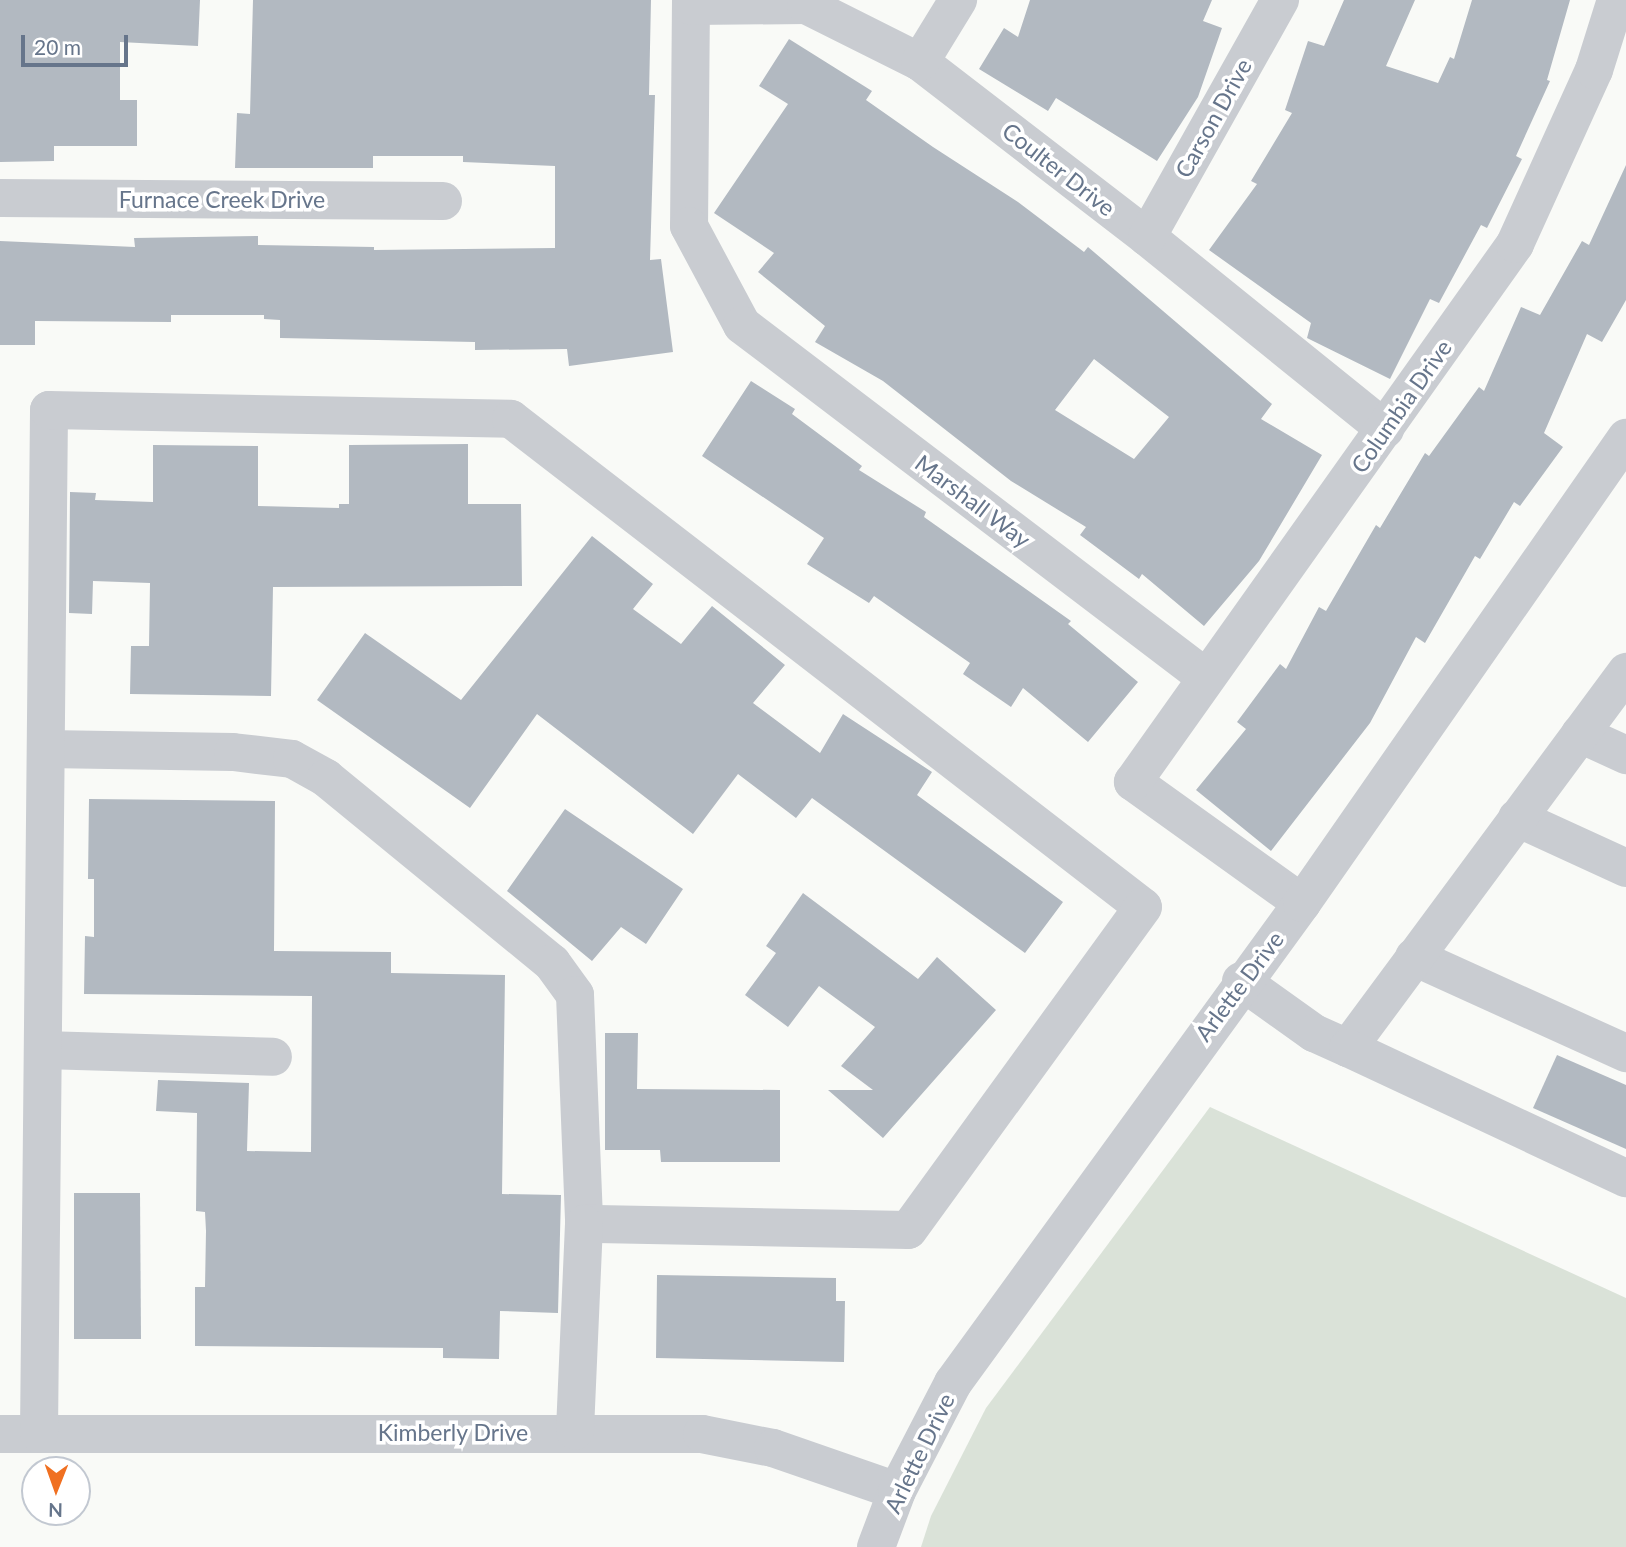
<!DOCTYPE html>
<html>
<head>
<meta charset="utf-8">
<style>
	body { margin:0 }
	#map { position:relative; width:1626px; height:1547px; overflow:hidden; background:#f9faf7; font-family:Lato,sans-serif }
	div>[style] { position:absolute }
	.green>* { inset:0; background:#dae2d8 }
	.building>* { inset:0; background:#b2b9c1 }
	.minor>* { height:38px; margin:-19px; padding:0 19px; transform-origin:19px; border-radius:19px; background:#c9ccd1 }
	span { translate:-50% -50%; white-space:nowrap; text-align:center; line-height:1.15; -webkit-text-stroke:7px #fff; paint-order:stroke }
	.street-label { font-size:23px; color:#66758b }
	.north { position:absolute; left:21px; top:1456px; width:70px; height:70px; box-sizing:border-box; background:#fff; border:2px solid #c2c8d1; border-radius:50%; rotate:181deg; font-size:19px; font-weight:700; line-height:28px; text-align:center; color:#66758b }
	.north::after { content:''; display:block; margin:auto; width:24px; height:32px; background:#f07021; clip-path:polygon(50% 0,100% 100%,50% 72%,0 100%) }
	.scale { position:absolute; left:21px; top:35px; width:107px; height:32px; box-sizing:border-box; border:4px solid #66758b; border-top:0; padding-left:9px; font-size:21px; line-height:24px; white-space:nowrap; color:#66758b; -webkit-text-stroke:5px #fff; paint-order:stroke }
</style>
</head>
<body>
<div id="map">
	<div class="green">
		<i style="clip-path:polygon(1210px 1107px,1626px 1298px,1626px 1547px,921px 1547px,931px 1516px,986px 1408px)"></i>
	</div>
	<div class="building">
		<i style="clip-path:polygon(0 0,200px 0,198px 46px,120px 42px,120px 100px,137px 100px,137px 146px,54px 146px,54px 161px,0 162px)"></i>
		<i style="clip-path:polygon(253px 0,651px 0,649px 95px,655px 95px,650px 260px,661px 259px,673px 352px,569px 366px,567px 349px,475px 350px,475px 342px,280px 338px,280px 320px,264px 319px,264px 315px,171px 315px,171px 322px,35px 321px,35px 345px,0 345px,0 241px,135px 247px,134px 238px,258px 236px,258px 245px,374px 247px,374px 250px,555px 248px,555px 166px,463px 162px,463px 156px,373px 156px,373px 168px,235px 168px,237px 113px,250px 114px)"></i>
		<i style="clip-path:polygon(1030px 0,1212px 0,1203px 21px,1222px 28px,1198px 97px,1157px 161px,1056px 98px,1048px 111px,979px 69px,1004px 28px,1018px 37px)"></i>
		<i style="clip-path:polygon(1344px 0,1415px 0,1386px 66px,1438px 83px,1450px 57px,1454px 59px,1472px 0,1570px 0,1547px 80px,1550px 81px,1516px 156px,1522px 159px,1487px 228px,1481px 225px,1439px 303px,1430px 299px,1390px 379px,1307px 338px,1311px 323px,1209px 250px,1257px 184px,1251px 181px,1292px 113px,1285px 110px,1308px 41px,1324px 46px)"></i>
		<i style="clip-path:polygon(evenodd,789px 39px,872px 91px,866px 100px,933px 147px,1018px 202px,1084px 252px,1088px 247px,1272px 404px,1261px 419px,1322px 455px,1259px 561px,1204px 626px,1142px 574px,1139px 579px,1080px 535px,1086px 527px,1011px 481px,883px 381px,815px 342px,825px 326px,758px 272px,774px 253px,714px 213px,788px 104px,759px 86px,789px 39px,1094px 359px,1169px 417px,1134px 459px,1055px 410px,1094px 359px)"></i>
		<i style="clip-path:polygon(1626px 165px,1626px 300px,1602px 342px,1587px 334px,1544px 433px,1563px 447px,1520px 506px,1514px 502px,1480px 559px,1475px 556px,1425px 643px,1416px 637px,1370px 723px,1271px 851px,1196px 790px,1246px 729px,1237px 722px,1280px 664px,1286px 669px,1319px 607px,1326px 611px,1376px 525px,1380px 528px,1425px 453px,1429px 456px,1479px 387px,1484px 391px,1521px 307px,1540px 315px,1582px 241px,1589px 245px)"></i>
		<i style="clip-path:polygon(751px 381px,795px 409px,792px 414px,862px 466px,859px 470px,926px 512px,924px 517px,1071px 621px,1068px 624px,1138px 682px,1088px 742px,1023px 688px,1011px 707px,963px 674px,970px 663px,874px 596px,869px 603px,807px 564px,824px 538px,702px 456px)"></i>
		<i style="clip-path:polygon(468px 444px,468px 504px,521px 504px,522px 586px,273px 587px,271px 696px,130px 694px,131px 646px,149px 646px,150px 583px,93px 581px,92px 614px,69px 613px,70px 492px,96px 493px,95px 500px,153px 502px,153px 445px,258px 446px,258px 506px,339px 508px,339px 504px,349px 504px,349px 445px)"></i>
		<i style="clip-path:polygon(592px 536px,653px 584px,633px 609px,681px 644px,712px 606px,785px 665px,753px 703px,820px 753px,843px 714px,932px 772px,917px 795px,1063px 902px,1025px 953px,812px 798px,796px 818px,738px 774px,693px 834px,537px 714px,470px 808px,317px 700px,365px 633px,461px 700px)"></i>
		<i style="clip-path:polygon(89px 799px,275px 801px,274px 951px,391px 952px,391px 973px,505px 975px,502px 1194px,561px 1195px,558px 1313px,500px 1311px,499px 1359px,443px 1358px,443px 1348px,195px 1346px,195px 1287px,205px 1287px,206px 1231px,205px 1212px,196px 1211px,197px 1113px,156px 1111px,158px 1080px,249px 1083px,247px 1151px,311px 1152px,312px 996px,84px 994px,85px 936px,94px 937px,94px 879px,88px 879px)"></i>
		<i style="clip-path:polygon(565px 809px,683px 889px,646px 944px,621px 927px,592px 961px,507px 891px)"></i>
		<i style="clip-path:polygon(803px 893px,918px 979px,937px 957px,996px 1010px,883px 1138px,828px 1090px,873px 1090px,841px 1066px,875px 1027px,819px 986px,788px 1027px,745px 995px,776px 953px,766px 946px)"></i>
		<i style="clip-path:polygon(605px 1033px,638px 1033px,637px 1089px,780px 1090px,780px 1162px,661px 1162px,660px 1150px,605px 1150px)"></i>
		<i style="clip-path:polygon(1557px 1055px,1626px 1085px,1626px 1149px,1533px 1108px)"></i>
		<i style="clip-path:polygon(74px 1193px,140px 1193px,141px 1339px,74px 1339px)"></i>
		<i style="clip-path:polygon(657px 1275px,836px 1278px,836px 1301px,845px 1301px,844px 1362px,656px 1358px)"></i>
	</div>
	<div class="minor">
		<i style="left:691px;top:0;width:226px;rotate:90.5deg"></i>
		<i style="left:689px;top:226px;width:112px;rotate:61.8deg"></i>
		<i style="left:742px;top:325px;width:580px;rotate:37.23deg"></i>
		<i style="left:691px;top:6px;width:115px;rotate:-0.5deg"></i>
		<i style="left:806px;top:5px;width:127px;rotate:26.6deg"></i>
		<i style="left:920px;top:62px;width:287px;rotate:37.6deg"></i>
		<i style="left:1147px;top:237px;width:306px;rotate:38.9deg"></i>
		<i style="left:920px;top:62px;width:73px;rotate:-58.5deg"></i>
		<i style="left:0;top:198px;width:443px;rotate:0.4deg"></i>
		<i style="left:1147px;top:237px;width:272px;rotate:-60.7deg"></i>
		<i style="left:1580px;top:734px;width:51px;rotate:24.5deg"></i>
		<i style="left:46px;top:749px;width:187px;rotate:0.9deg"></i>
		<i style="left:233px;top:752px;width:59px;rotate:6.8deg"></i>
		<i style="left:292px;top:759px;width:39px;rotate:29deg"></i>
		<i style="left:326px;top:778px;width:292px;rotate:39.3deg"></i>
		<i style="left:552px;top:963px;width:39px;rotate:54deg"></i>
		<i style="left:575px;top:995px;width:229px;rotate:87.7deg"></i>
		<i style="left:1517px;top:818px;width:120px;rotate:24.6deg"></i>
		<i style="left:1302px;top:903px;width:208px;rotate:-144.4deg"></i>
		<i style="left:1133px;top:782px;width:660px;rotate:-54.62deg"></i>
		<i style="left:1515px;top:244px;width:191px;rotate:-65.6deg"></i>
		<i style="left:1594px;top:70px;width:73px;rotate:-72.6deg"></i>
		<i style="left:1414px;top:957px;width:233px;rotate:24.4deg"></i>
		<i style="left:1241px;top:981px;width:90px;rotate:35.5deg"></i>
		<i style="left:1314px;top:1033px;width:37px;rotate:24deg"></i>
		<i style="left:1348px;top:1048px;width:468px;rotate:-53.5deg"></i>
		<i style="left:1348px;top:1048px;width:307px;rotate:25.1deg"></i>
		<i style="left:43px;top:1050px;width:230px;rotate:1.7deg"></i>
		<i style="left:0;top:1434px;width:702px"></i>
		<i style="left:702px;top:1434px;width:72px;rotate:11.2deg"></i>
		<i style="left:773px;top:1448px;width:131px;rotate:19.1deg"></i>
		<i style="left:39px;top:1434px;width:1024px;rotate:-89.44deg"></i>
		<i style="left:49px;top:410px;width:462px;rotate:1.1deg"></i>
		<i style="left:511px;top:419px;width:798px;rotate:37.67deg"></i>
		<i style="left:1143px;top:907px;width:399px;rotate:126deg"></i>
		<i style="left:908px;top:1230px;width:324px;rotate:-178.9deg"></i>
		<i style="left:584px;top:1224px;width:207px;rotate:92.5deg"></i>
		<i style="left:876px;top:1547px;width:60px;rotate:-69.4deg"></i>
		<i style="left:897px;top:1491px;width:122px;rotate:-62.6deg"></i>
		<i style="left:953px;top:1383px;width:593px;rotate:-53.98deg"></i>
		<i style="left:1302px;top:903px;width:567px;rotate:-55.13deg"></i>
	</div>
	<div class="street-label">
		<span style="left:1213px;top:118px;rotate:-61deg">Carson Drive</span>
		<span style="left:1059px;top:169px;rotate:38deg">Coulter Drive</span>
		<span style="left:222px;top:199px">Furnace Creek Drive</span>
		<span style="left:1401px;top:406px;rotate:-55deg">Columbia Drive</span>
		<span style="left:973px;top:501px;rotate:37deg">Marshall Way</span>
		<span style="left:1239px;top:986px;rotate:-53deg">Arlette Drive</span>
		<span style="left:453px;top:1432px">Kimberly Drive</span>
		<span style="left:919px;top:1453px;rotate:-64deg">Arlette Drive</span>
	</div>
	<div class="north">N</div>
	<div class="scale">20 m</div>
</div>
</body>
</html>
